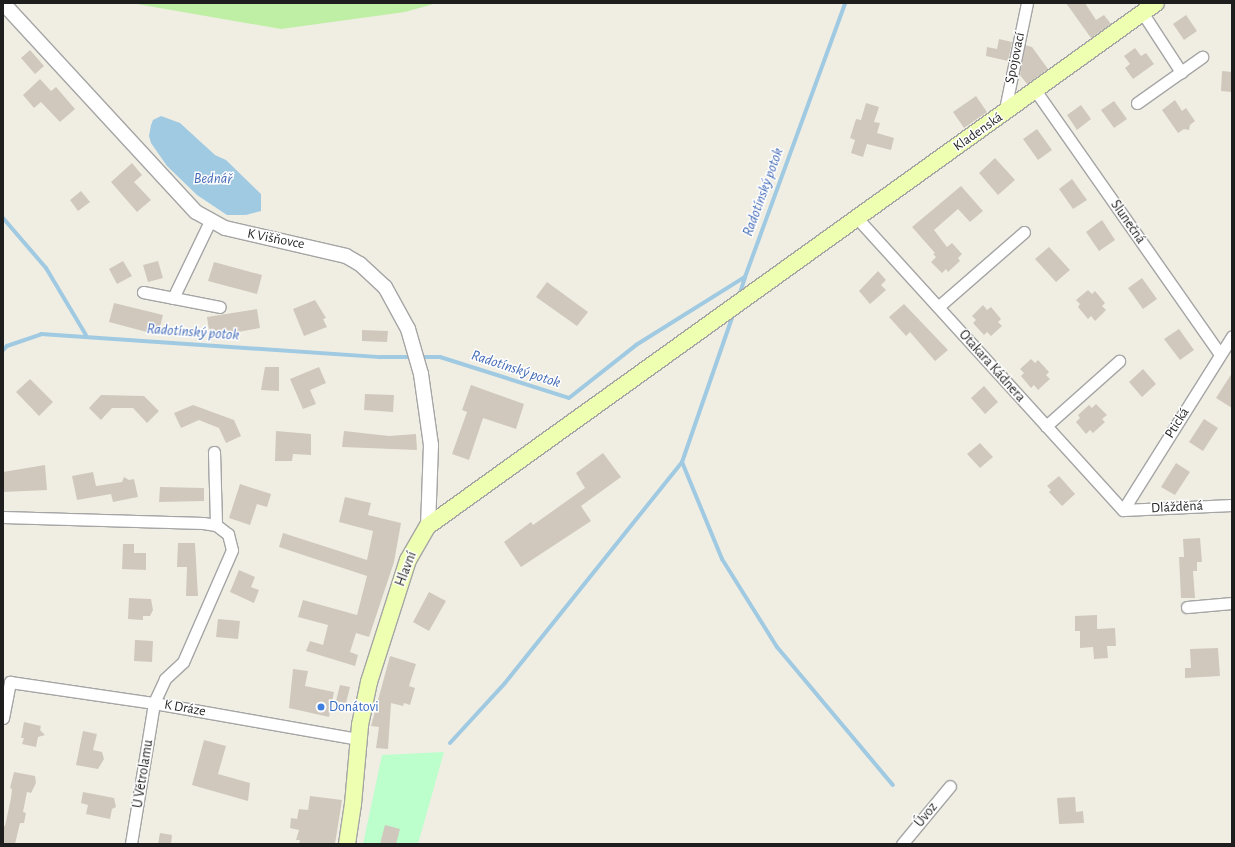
<!DOCTYPE html>
<html>
<head>
<meta charset="utf-8">
<style>
	body { margin:0 }
	#map { position:relative; width:1235px; height:847px; overflow:hidden; background:#f0eee3; font-family:"Alegreya Sans",sans-serif }
	div>[style] { position:absolute }
	.grass>* { inset:0; background:#beefa5 }
	.park>* { inset:0; background:#bcfecc }
	.water>* { inset:0; background:#a0c9e2 }
	.stream>* { height:4px; margin:-2px; padding:0 2px; transform-origin:2px; border-radius:2px; background:#a0c9e2 }
	.building>* { inset:0; background:#d0c8bc }
	.roads { filter:drop-shadow(1px 0 #a5a5a5) drop-shadow(-1px 0 #a5a5a5) drop-shadow(0 1px #a5a5a5) drop-shadow(0 -1px #a5a5a5) }
	.minor>* { height:11px; margin:-5.5px; padding:0 5.5px; transform-origin:5.5px; border-radius:5.5px; background:#fff }
	.tertiary>* { height:14px; margin:-7px; padding:0 7px; transform-origin:7px; border-radius:7px; background:#fff }
	.secondary>* { height:16px; margin:-8px; padding:0 8px; transform-origin:8px; border-radius:8px; background:#efffb2 }
	.dots>* { width:11px; height:11px; translate:-50% -50%; box-sizing:border-box; border:2px solid #fff; border-radius:50% }
	span { translate:-50% -50%; white-space:nowrap; text-align:center; line-height:1.15; -webkit-text-stroke:3px #fff; paint-order:stroke }
	.street-label { font-size:14px; color:#1e1e1e }
	.shop-label { font-size:14px; color:#366cbe }
	.left { translate:0 -50%; text-align:left }
	.water-label { font-size:15px; color:#426ab6; font-style:italic }
	.frame { position:absolute; inset:0; border:4px solid #1e1e1e; pointer-events:none }
</style>
</head>
<body>
<div id="map">
	<div class="grass">
		<i style="clip-path:polygon(131px 3px,437px 3px,405px 12px,281px 29px)"></i>
	</div>
	<div class="park">
		<i style="clip-path:polygon(444px 752px,418px 844px,363px 844px,382px 755px)"></i>
	</div>
	<div class="water">
		<i style="clip-path:polygon(161px 116px,180px 123px,215px 155px,226px 160px,261px 194px,261px 211px,246px 215px,227px 215px,197px 195px,167px 166px,151px 143px,149px 136px,151px 125px,153px 120px)"></i>
	</div>
	<div class="stream">
		<i style="left:3px;top:218px;width:66px;rotate:49.3deg"></i>
		<i style="left:46px;top:268px;width:78px;rotate:59.2deg"></i>
		<i style="left:739px;top:296px;width:20px;rotate:-72deg"></i>
		<i style="left:734px;top:312px;width:159px;rotate:109.1deg"></i>
		<i style="left:682px;top:462px;width:105px;rotate:67.6deg"></i>
		<i style="left:722px;top:559px;width:104px;rotate:58deg"></i>
		<i style="left:777px;top:647px;width:180px;rotate:50deg"></i>
		<i style="left:3px;top:350px;width:6px;rotate:-45deg"></i>
		<i style="left:7px;top:346px;width:36px;rotate:-19deg"></i>
		<i style="left:41px;top:334px;width:340px;rotate:3.9deg"></i>
		<i style="left:380px;top:357px;width:60px"></i>
		<i style="left:440px;top:357px;width:135px;rotate:17.6deg"></i>
		<i style="left:569px;top:398px;width:85px;rotate:-38.3deg"></i>
		<i style="left:636px;top:345px;width:128px;rotate:-32deg"></i>
		<i style="left:745px;top:277px;width:292px;rotate:-69.9deg"></i>
		<i style="left:450px;top:743px;width:81px;rotate:-47.5deg"></i>
		<i style="left:505px;top:683px;width:283px;rotate:-51.3deg"></i>
	</div>
	<div class="building">
		<i style="clip-path:polygon(1066px 3px,1085px 3px,1096px 20px,1104px 15px,1111px 24px,1091px 38px)"></i>
		<i style="clip-path:polygon(1186px 15px,1197px 31px,1184px 40px,1173px 24px)"></i>
		<i style="clip-path:polygon(999px 39px,1012px 42px,1008px 61px,986px 56px,987px 47px,997px 49px)"></i>
		<i style="clip-path:polygon(1025px 45px,1032px 47px,1048px 69px,1027px 84px,1020px 75px)"></i>
		<i style="clip-path:polygon(1135px 48px,1141px 56px,1146px 53px,1154px 64px,1133px 79px,1125px 68px,1130px 64px,1124px 56px)"></i>
		<i style="clip-path:polygon(30px 50px,44px 66px,35px 74px,21px 58px)"></i>
		<i style="clip-path:polygon(1222px 71px,1232px 72px,1232px 92px,1221px 91px)"></i>
		<i style="clip-path:polygon(40px 79px,51px 91px,56px 87px,75px 109px,60px 122px,41px 102px,34px 108px,23px 95px)"></i>
		<i style="clip-path:polygon(976px 96px,987px 112px,964px 128px,953px 112px)"></i>
		<i style="clip-path:polygon(1175px 100px,1182px 111px,1186px 108px,1195px 121px,1190px 125px,1189px 130px,1184px 129px,1178px 133px,1162px 110px)"></i>
		<i style="clip-path:polygon(1114px 101px,1127px 119px,1114px 128px,1101px 110px)"></i>
		<i style="clip-path:polygon(866px 103px,879px 107px,874px 122px,880px 123px,877px 133px,894px 138px,891px 150px,867px 144px,863px 157px,851px 153px,855px 140px,850px 138px,856px 119px,861px 120px)"></i>
		<i style="clip-path:polygon(1081px 105px,1091px 119px,1077px 130px,1067px 115px)"></i>
		<i style="clip-path:polygon(1037px 129px,1052px 150px,1038px 160px,1023px 139px)"></i>
		<i style="clip-path:polygon(995px 158px,1015px 180px,998px 195px,979px 173px)"></i>
		<i style="clip-path:polygon(132px 163px,142px 175px,134px 182px,151px 200px,137px 212px,111px 182px)"></i>
		<i style="clip-path:polygon(1072px 179px,1087px 200px,1073px 209px,1059px 189px)"></i>
		<i style="clip-path:polygon(961px 186px,983px 211px,970px 222px,958px 209px,934px 230px,947px 247px,952px 243px,962px 254px,958px 258px,960px 261px,948px 272px,946px 269px,942px 273px,931px 262px,936px 257px,933px 254px,935px 253px,912px 227px)"></i>
		<i style="clip-path:polygon(81px 191px,90px 202px,78px 211px,70px 200px)"></i>
		<i style="clip-path:polygon(1102px 220px,1115px 240px,1099px 251px,1086px 232px)"></i>
		<i style="clip-path:polygon(1049px 247px,1070px 270px,1056px 282px,1035px 259px)"></i>
		<i style="clip-path:polygon(123px 261px,132px 276px,117px 284px,109px 269px)"></i>
		<i style="clip-path:polygon(158px 261px,163px 278px,148px 282px,143px 265px)"></i>
		<i style="clip-path:polygon(214px 262px,262px 275px,257px 294px,208px 281px)"></i>
		<i style="clip-path:polygon(878px 271px,886px 280px,881px 285px,886px 290px,870px 304px,859px 291px)"></i>
		<i style="clip-path:polygon(1142px 278px,1157px 299px,1143px 309px,1128px 288px)"></i>
		<i style="clip-path:polygon(547px 282px,588px 312px,577px 326px,536px 297px)"></i>
		<i style="clip-path:polygon(1088px 290px,1092px 294px,1095px 291px,1105px 303px,1102px 306px,1106px 310px,1095px 321px,1091px 316px,1088px 319px,1078px 307px,1080px 304px,1076px 300px)"></i>
		<i style="clip-path:polygon(315px 300px,326px 318px,323px 319px,327px 327px,304px 336px,293px 309px)"></i>
		<i style="clip-path:polygon(114px 303px,163px 315px,158px 335px,109px 322px)"></i>
		<i style="clip-path:polygon(904px 304px,948px 350px,935px 361px,910px 332px,906px 336px,889px 317px)"></i>
		<i style="clip-path:polygon(983px 305px,987px 310px,991px 307px,1001px 319px,998px 322px,1002px 326px,991px 336px,987px 332px,984px 335px,973px 323px,976px 320px,972px 316px)"></i>
		<i style="clip-path:polygon(257px 309px,260px 328px,210px 337px,207px 317px)"></i>
		<i style="clip-path:polygon(1179px 329px,1194px 350px,1180px 360px,1164px 339px)"></i>
		<i style="clip-path:polygon(362px 330px,388px 331px,387px 342px,362px 341px)"></i>
		<i style="clip-path:polygon(1031px 359px,1035px 363px,1038px 360px,1049px 372px,1046px 375px,1050px 379px,1038px 390px,1034px 385px,1031px 388px,1021px 376px,1024px 373px,1020px 369px)"></i>
		<i style="clip-path:polygon(265px 367px,279px 367px,279px 391px,261px 390px)"></i>
		<i style="clip-path:polygon(319px 367px,326px 383px,310px 390px,316px 404px,303px 409px,290px 379px)"></i>
		<i style="clip-path:polygon(1143px 369px,1156px 384px,1142px 397px,1129px 382px)"></i>
		<i style="clip-path:polygon(1232px 373px,1232px 408px,1216px 398px)"></i>
		<i style="clip-path:polygon(30px 379px,53px 402px,39px 416px,16px 392px)"></i>
		<i style="clip-path:polygon(471px 385px,524px 404px,516px 429px,483px 418px,469px 460px,452px 454px,467px 412px,462px 410px)"></i>
		<i style="clip-path:polygon(984px 386px,998px 402px,985px 414px,971px 398px)"></i>
		<i style="clip-path:polygon(365px 394px,394px 395px,393px 412px,364px 410px)"></i>
		<i style="clip-path:polygon(101px 395px,144px 396px,159px 411px,147px 423px,133px 408px,112px 408px,101px 420px,89px 408px)"></i>
		<i style="clip-path:polygon(1096px 404px,1107px 415px,1102px 419px,1105px 422px,1093px 433px,1090px 430px,1086px 434px,1076px 422px,1080px 418px,1078px 415px,1089px 405px,1092px 408px)"></i>
		<i style="clip-path:polygon(193px 405px,234px 420px,241px 436px,226px 443px,219px 428px,199px 420px,181px 428px,174px 413px)"></i>
		<i style="clip-path:polygon(1204px 419px,1218px 428px,1203px 451px,1189px 442px)"></i>
		<i style="clip-path:polygon(276px 431px,311px 434px,311px 455px,293px 454px,292px 461px,275px 461px)"></i>
		<i style="clip-path:polygon(344px 431px,389px 436px,416px 434px,417px 450px,342px 447px)"></i>
		<i style="clip-path:polygon(980px 443px,993px 457px,980px 468px,967px 454px)"></i>
		<i style="clip-path:polygon(603px 453px,621px 477px,581px 506px,591px 521px,521px 567px,504px 542px,531px 522px,533px 525px,585px 488px,576px 473px)"></i>
		<i style="clip-path:polygon(1176px 463px,1190px 472px,1175px 495px,1161px 487px)"></i>
		<i style="clip-path:polygon(45px 465px,47px 490px,3px 492px,3px 472px)"></i>
		<i style="clip-path:polygon(93px 472px,96px 486px,122px 482px,124px 477px,129px 480px,134px 479px,138px 497px,113px 502px,111px 494px,77px 500px,72px 476px)"></i>
		<i style="clip-path:polygon(1059px 476px,1075px 494px,1062px 506px,1049px 492px,1051px 490px,1047px 486px)"></i>
		<i style="clip-path:polygon(240px 484px,271px 494px,267px 507px,257px 504px,250px 525px,229px 518px)"></i>
		<i style="clip-path:polygon(160px 487px,204px 488px,204px 501px,159px 502px)"></i>
		<i style="clip-path:polygon(345px 497px,371px 503px,368px 515px,401px 523px,394px 562px,369px 637px,356px 633px,350px 652px,358px 655px,355px 666px,306px 651px,310px 641px,323px 645px,328px 625px,298px 617px,303px 600px,357px 615px,367px 576px,279px 547px,283px 533px,367px 560px,373px 531px,339px 522px)"></i>
		<i style="clip-path:polygon(1200px 538px,1202px 562px,1197px 562px,1197px 571px,1193px 571px,1195px 598px,1181px 598px,1179px 557px,1184px 557px,1183px 539px)"></i>
		<i style="clip-path:polygon(178px 543px,195px 543px,198px 596px,186px 596px,187px 567px,177px 567px)"></i>
		<i style="clip-path:polygon(123px 544px,134px 544px,134px 553px,146px 553px,146px 570px,122px 569px)"></i>
		<i style="clip-path:polygon(239px 570px,255px 577px,251px 587px,259px 590px,254px 603px,230px 592px)"></i>
		<i style="clip-path:polygon(429px 592px,446px 601px,429px 631px,413px 622px)"></i>
		<i style="clip-path:polygon(129px 598px,151px 599px,153px 610px,150px 616px,143px 616px,143px 620px,128px 619px)"></i>
		<i style="clip-path:polygon(1097px 615px,1097px 629px,1115px 628px,1116px 646px,1107px 646px,1108px 658px,1094px 659px,1093px 647px,1080px 648px,1080px 631px,1075px 631px,1075px 616px)"></i>
		<i style="clip-path:polygon(218px 619px,240px 621px,238px 639px,216px 637px)"></i>
		<i style="clip-path:polygon(135px 640px,153px 641px,152px 662px,134px 661px)"></i>
		<i style="clip-path:polygon(1218px 648px,1220px 676px,1185px 678px,1185px 668px,1191px 668px,1190px 649px)"></i>
		<i style="clip-path:polygon(390px 656px,416px 664px,409px 686px,415px 688px,410px 705px,404px 703px,403px 706px,391px 703px,388px 749px,376px 748px,379px 727px,371px 726px)"></i>
		<i style="clip-path:polygon(293px 669px,308px 671px,305px 686px,334px 692px,329px 717px,289px 708px)"></i>
		<i style="clip-path:polygon(340px 685px,350px 687px,346px 703px,336px 701px)"></i>
		<i style="clip-path:polygon(24px 722px,41px 726px,40px 730px,45px 735px,38px 737px,36px 747px,22px 744px,24px 738px,21px 738px)"></i>
		<i style="clip-path:polygon(83px 731px,97px 734px,93px 750px,102px 752px,104px 759px,98px 769px,76px 765px)"></i>
		<i style="clip-path:polygon(204px 740px,226px 746px,218px 774px,250px 783px,248px 801px,192px 785px)"></i>
		<i style="clip-path:polygon(14px 772px,35px 776px,36px 783px,31px 793px,27px 792px,23px 812px,26px 813px,24px 823px,20px 823px,15px 844px,3px 844px,3px 826px,5px 826px,11px 798px,12px 789px,10px 788px)"></i>
		<i style="clip-path:polygon(83px 792px,114px 798px,116px 807px,112px 809px,110px 819px,86px 814px,88px 805px,81px 803px)"></i>
		<i style="clip-path:polygon(310px 796px,342px 800px,335px 844px,299px 844px,300px 840px,296px 840px,299px 830px,290px 828px,291px 818px,297px 819px,299px 809px,308px 810px)"></i>
		<i style="clip-path:polygon(1075px 797px,1076px 812px,1083px 811px,1084px 823px,1059px 824px,1057px 798px)"></i>
		<i style="clip-path:polygon(385px 825px,400px 829px,396px 844px,380px 844px)"></i>
		<i style="clip-path:polygon(160px 833px,172px 835px,171px 844px,158px 844px)"></i>
	</div>
	<div class="roads">
		<div class="minor">
			<i style="left:1142px;top:12px;width:72px;rotate:57deg"></i>
			<i style="left:1035px;top:90px;width:322px;rotate:55deg"></i>
			<i style="left:1137px;top:103px;width:80px;rotate:-35.3deg"></i>
			<i style="left:1004px;top:114px;width:113px;rotate:-78.3deg"></i>
			<i style="left:857px;top:218px;width:395px;rotate:47.7deg"></i>
			<i style="left:143px;top:292px;width:78px;rotate:11deg"></i>
			<i style="left:173px;top:298px;width:85px;rotate:-64.3deg"></i>
			<i style="left:938px;top:307px;width:114px;rotate:-41.1deg"></i>
			<i style="left:1046px;top:426px;width:98px;rotate:-41.7deg"></i>
			<i style="left:214px;top:452px;width:73px;rotate:88.4deg"></i>
			<i style="left:1123px;top:510px;width:205px;rotate:-57.9deg"></i>
			<i style="left:1123px;top:510px;width:109px;rotate:-2.6deg"></i>
			<i style="left:3px;top:517px;width:200px;rotate:1.7deg"></i>
			<i style="left:203px;top:523px;width:13px;rotate:9deg"></i>
			<i style="left:216px;top:525px;width:15px;rotate:37deg"></i>
			<i style="left:228px;top:534px;width:16px;rotate:76deg"></i>
			<i style="left:232px;top:550px;width:122px;rotate:113.6deg"></i>
			<i style="left:183px;top:662px;width:25px;rotate:137deg"></i>
			<i style="left:165px;top:679px;width:26px;rotate:115deg"></i>
			<i style="left:154px;top:703px;width:143px;rotate:99.3deg"></i>
			<i style="left:1187px;top:607px;width:45px;rotate:-5.1deg"></i>
			<i style="left:3px;top:718px;width:37px;rotate:-79deg"></i>
			<i style="left:10px;top:682px;width:146px;rotate:8.3deg"></i>
			<i style="left:154px;top:703px;width:208px;rotate:10deg"></i>
			<i style="left:902px;top:844px;width:75px;rotate:-50.4deg"></i>
		</div>
		<div class="tertiary">
			<i style="left:3px;top:3px;width:284px;rotate:47.3deg"></i>
			<i style="left:196px;top:212px;width:33px;rotate:29deg"></i>
			<i style="left:225px;top:228px;width:124px;rotate:13deg"></i>
			<i style="left:346px;top:256px;width:16px;rotate:30deg"></i>
			<i style="left:360px;top:264px;width:34px;rotate:43deg"></i>
			<i style="left:385px;top:287px;width:48px;rotate:61.3deg"></i>
			<i style="left:408px;top:329px;width:47px;rotate:73.9deg"></i>
			<i style="left:421px;top:374px;width:72px;rotate:82deg"></i>
			<i style="left:431px;top:445px;width:81px;rotate:92.1deg"></i>
		</div>
		<div class="secondary">
			<i style="left:347px;top:844px;width:40px;rotate:-81.5deg"></i>
			<i style="left:353px;top:804px;width:79px;rotate:-84.9deg"></i>
			<i style="left:360px;top:725px;width:44px;rotate:-78.2deg"></i>
			<i style="left:369px;top:682px;width:128px;rotate:-72.3deg"></i>
			<i style="left:408px;top:560px;width:39px;rotate:-60deg"></i>
			<i style="left:428px;top:526px;width:896px;rotate:-35.69deg"></i>
		</div>
	</div>
	<div class="dots">
		<i style="left:321px;top:707px;background:#3f7fe0"></i>
	</div>
	<div class="street-label">
		<span style="left:1015px;top:58px;rotate:-78deg">Spojovací</span>
		<span style="left:978px;top:132px;rotate:-35deg">Kladenská</span>
		<span style="left:1128px;top:222px;rotate:55deg">Slunečná</span>
		<span style="left:276px;top:239px;rotate:11deg">K Višňovce</span>
		<span style="left:992px;top:366px;rotate:48deg">Otakara Kádnera</span>
		<span style="left:1177px;top:423px;rotate:-58deg">Ptická</span>
		<span style="left:1177px;top:507px;rotate:-3deg">Dlážděná</span>
		<span style="left:406px;top:569px;rotate:-69deg">Hlavní</span>
		<span style="left:185px;top:708px;rotate:10deg">K Dráze</span>
		<span style="left:143px;top:774px;rotate:-81deg">U Větrolamu</span>
		<span style="left:926px;top:815px;rotate:-51deg">Úvoz</span>
	</div>
	<div class="shop-label">
		<span class="left" style="left:329px;top:707px">Donátovi</span>
	</div>
	<div class="water-label">
		<span style="left:213px;top:179px">Bednář</span>
		<span style="left:763px;top:192px;rotate:-70deg">Radotínský potok</span>
		<span style="left:193px;top:332px;rotate:4deg">Radotínský potok</span>
		<span style="left:516px;top:369px;rotate:18deg">Radotínský potok</span>
	</div>
	<div class="frame"></div>
</div>
</body>
</html>
